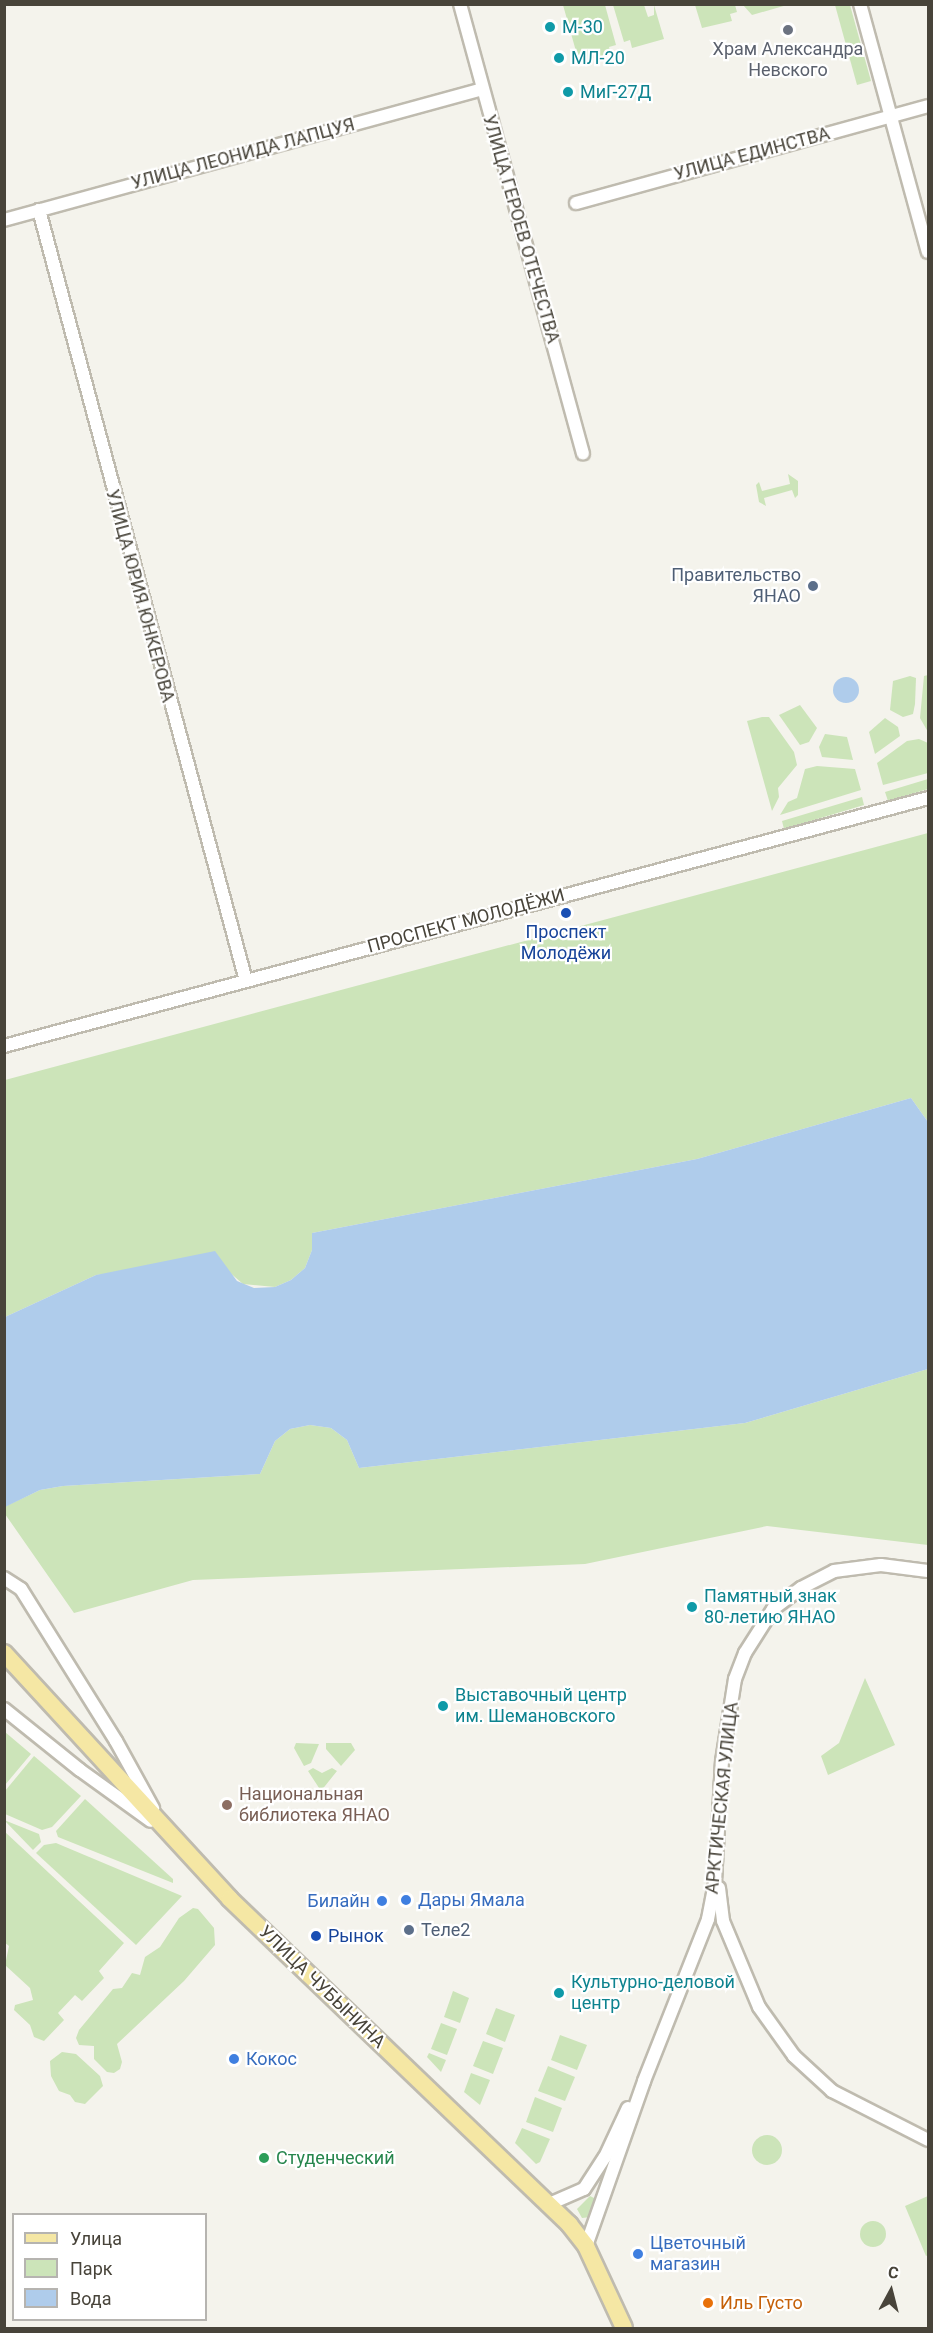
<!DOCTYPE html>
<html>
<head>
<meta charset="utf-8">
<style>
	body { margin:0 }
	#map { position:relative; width:933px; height:2333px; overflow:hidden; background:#f4f3ec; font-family:Roboto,sans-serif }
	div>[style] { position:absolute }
	.green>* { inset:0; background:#cce4b9 }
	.round { border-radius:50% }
	.water>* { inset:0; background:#afcceb }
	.roads { filter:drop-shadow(2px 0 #bfbbaf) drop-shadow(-2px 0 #bfbbaf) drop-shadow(0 2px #bfbbaf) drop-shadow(0 -2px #bfbbaf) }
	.minor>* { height:12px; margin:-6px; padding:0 6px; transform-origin:6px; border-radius:6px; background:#fff }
	.major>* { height:16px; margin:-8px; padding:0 8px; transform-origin:8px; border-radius:8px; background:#f5e7a4 }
	.dots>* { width:16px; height:16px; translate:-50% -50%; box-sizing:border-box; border:3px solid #fff; border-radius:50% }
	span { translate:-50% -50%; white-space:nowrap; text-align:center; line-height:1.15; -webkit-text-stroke:4.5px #fff; paint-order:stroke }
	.culture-label { font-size:18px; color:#0d838f }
	.left { translate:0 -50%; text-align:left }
	.worship-label { font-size:18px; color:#5b616d }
	.street-label { font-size:18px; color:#48443a }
	.service-label { font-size:18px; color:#4e5e75 }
	.right { translate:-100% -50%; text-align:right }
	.transit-label { font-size:18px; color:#164399 }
	.education-label { font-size:18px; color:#785e54 }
	.shop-label { font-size:18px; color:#366cbe }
	.leisure-label { font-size:18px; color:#27864d }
	.food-label { font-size:18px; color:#c56008 }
	.frame { position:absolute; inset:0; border:6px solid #48443a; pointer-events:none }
	.legend { position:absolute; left:12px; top:2213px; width:195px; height:108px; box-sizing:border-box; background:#fff; border:2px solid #b6b4b0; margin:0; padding:8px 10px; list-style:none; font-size:18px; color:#48443a }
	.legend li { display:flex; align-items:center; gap:12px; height:30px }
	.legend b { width:30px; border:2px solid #b6b4b0 }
	.north { position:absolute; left:861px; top:2261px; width:60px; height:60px; -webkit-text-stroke:4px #fff; paint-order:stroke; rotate:7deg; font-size:16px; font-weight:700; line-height:24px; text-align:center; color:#48443a }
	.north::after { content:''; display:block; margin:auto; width:21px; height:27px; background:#48443a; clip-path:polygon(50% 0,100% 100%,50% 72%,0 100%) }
</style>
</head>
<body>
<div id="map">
	<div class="green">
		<i style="clip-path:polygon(563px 5px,605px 5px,616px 45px,609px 47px,611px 53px,579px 62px)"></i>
		<i style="clip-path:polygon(613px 5px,644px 5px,648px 17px,654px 15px,654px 5px,664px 39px,632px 48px,630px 40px,624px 42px)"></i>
		<i style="clip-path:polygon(695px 5px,735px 5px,737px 12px,730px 14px,732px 21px,702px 28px)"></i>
		<i style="clip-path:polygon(743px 5px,787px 4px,787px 5px,752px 15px)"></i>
		<i style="clip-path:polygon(835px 5px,850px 5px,871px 81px,857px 85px)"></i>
		<i style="clip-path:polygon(788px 474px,798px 481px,798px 495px,795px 498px,792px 490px,764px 498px,766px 506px,759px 502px,756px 485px,759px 482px,762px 491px,790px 484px)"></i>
		<i style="clip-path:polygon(928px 675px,928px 732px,920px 718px,924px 676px)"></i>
		<i style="clip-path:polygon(910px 676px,916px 678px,915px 704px,913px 714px,903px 717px,890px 710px,893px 681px)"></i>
		<i style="clip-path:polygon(800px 705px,817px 728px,809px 742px,800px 745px,779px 715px)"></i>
		<i style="clip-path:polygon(762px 717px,769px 717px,794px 752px,797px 765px,778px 788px,779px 797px,772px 811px,747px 721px)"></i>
		<i style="clip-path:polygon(885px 718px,898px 727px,900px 736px,875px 754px,869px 732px)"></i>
		<i style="clip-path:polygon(825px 734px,847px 737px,853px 760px,822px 757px,819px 747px)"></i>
		<i style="clip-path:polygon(919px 739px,928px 743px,928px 773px,883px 785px,877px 763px,907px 741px)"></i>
		<i style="clip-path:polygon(817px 766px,855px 769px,861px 790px,780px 815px,788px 802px,797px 798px,805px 769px)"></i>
		<i style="clip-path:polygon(928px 779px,928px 789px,888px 801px,885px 792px)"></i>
		<i style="clip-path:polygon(862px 797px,864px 805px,784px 829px,782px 821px)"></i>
		<i style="clip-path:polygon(928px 833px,928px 1122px,911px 1098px,697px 1159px,312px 1233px,312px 1250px,305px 1268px,291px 1280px,275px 1287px,243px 1284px,220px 1264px,96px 1275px,5px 1317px,5px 1080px)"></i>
		<i style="clip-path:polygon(928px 1369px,928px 1545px,767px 1526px,585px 1564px,193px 1580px,74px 1613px,5px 1514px,4px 1507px,40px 1490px,63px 1486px,260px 1474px,275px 1441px,290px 1429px,310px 1425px,331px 1428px,347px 1440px,359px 1468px,745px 1423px)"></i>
		<i style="clip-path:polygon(865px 1678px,895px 1745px,828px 1775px,821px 1756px,839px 1743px)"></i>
		<i style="clip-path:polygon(5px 1732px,31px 1754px,5px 1785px,6px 1749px)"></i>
		<i style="clip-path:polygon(296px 1743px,319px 1744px,311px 1763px,304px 1766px,294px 1748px)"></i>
		<i style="clip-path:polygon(326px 1743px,351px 1743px,355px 1750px,341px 1766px,326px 1749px)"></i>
		<i style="clip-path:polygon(34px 1756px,81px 1796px,52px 1827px,42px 1830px,5px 1814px,5px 1791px)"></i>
		<i style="clip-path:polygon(313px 1768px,322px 1773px,332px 1768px,337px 1771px,321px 1791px,308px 1771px)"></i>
		<i style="clip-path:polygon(85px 1799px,173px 1879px,173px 1883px,58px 1837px,56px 1831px)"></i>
		<i style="clip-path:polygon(4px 1820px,39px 1834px,41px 1842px,33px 1850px)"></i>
		<i style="clip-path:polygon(4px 1831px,124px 1943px,99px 1971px,104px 1978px,82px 2001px,75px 1995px,58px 2013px,64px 2020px,44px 2041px,34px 2037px,30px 2025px,14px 2010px,15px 2005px,33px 2000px,30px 1988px,5px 1965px,9px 1946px,4px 1942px)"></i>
		<i style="clip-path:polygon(56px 1843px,182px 1896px,136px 1945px,36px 1853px,44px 1845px)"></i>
		<i style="clip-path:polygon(193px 1908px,198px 1909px,214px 1928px,215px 1945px,184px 1981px,117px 2044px,122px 2062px,120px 2069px,114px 2073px,107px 2072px,94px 2059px,94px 2046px,79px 2045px,76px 2038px,79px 2030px,113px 1989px,122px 1988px,132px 1973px,140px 1975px,145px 1957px,160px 1947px,179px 1918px)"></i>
		<i style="clip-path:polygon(453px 1991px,469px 1998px,460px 2023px,444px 2017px)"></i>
		<i style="clip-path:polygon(496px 2008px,515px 2015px,505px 2042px,486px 2034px)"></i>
		<i style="clip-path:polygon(441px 2023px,457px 2029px,447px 2055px,431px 2049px)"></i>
		<i style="clip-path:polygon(560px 2035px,587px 2045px,577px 2070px,551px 2060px)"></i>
		<i style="clip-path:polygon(483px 2041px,503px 2048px,493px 2074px,473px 2066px)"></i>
		<i style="clip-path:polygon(62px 2052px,76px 2054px,100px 2076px,103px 2086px,85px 2104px,75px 2102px,70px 2095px,59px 2091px,51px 2076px,50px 2061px)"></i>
		<i style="clip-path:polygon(429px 2053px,446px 2060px,441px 2072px,427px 2057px)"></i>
		<i style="clip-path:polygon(548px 2066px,575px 2077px,565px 2101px,538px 2091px)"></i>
		<i style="clip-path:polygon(471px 2073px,490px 2080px,480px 2105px,464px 2092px)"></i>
		<i style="clip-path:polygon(535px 2097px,562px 2108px,553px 2132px,526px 2122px)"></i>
		<i style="clip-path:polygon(522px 2128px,550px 2139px,540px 2162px,536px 2164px,515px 2143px)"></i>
		<i class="round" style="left:752px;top:2135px;width:30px;height:30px"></i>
		<i style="clip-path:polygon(590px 2196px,598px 2200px,591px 2217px,582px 2218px,577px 2209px)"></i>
		<i style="clip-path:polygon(928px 2196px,928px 2255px,926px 2256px,905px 2206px)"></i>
		<i class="round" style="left:860px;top:2221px;width:26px;height:26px"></i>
	</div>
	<div class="water">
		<i class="round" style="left:833px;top:677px;width:26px;height:26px"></i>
		<i style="clip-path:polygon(911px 1098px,928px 1122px,928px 1369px,745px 1423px,359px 1468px,347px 1440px,331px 1428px,310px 1425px,290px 1429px,275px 1441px,260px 1474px,63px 1486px,40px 1490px,5px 1507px,5px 1317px,96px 1275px,215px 1251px,237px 1281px,254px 1288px,275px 1287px,291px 1280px,305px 1268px,312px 1250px,312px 1233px,697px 1159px)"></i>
	</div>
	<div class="roads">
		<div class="minor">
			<i style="left:460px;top:4px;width:466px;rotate:74.7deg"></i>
			<i style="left:860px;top:4px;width:257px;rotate:74.7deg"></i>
			<i style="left:576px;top:203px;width:365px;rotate:-15.4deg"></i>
			<i style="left:39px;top:210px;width:798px;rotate:74.97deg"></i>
			<i style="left:4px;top:220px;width:496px;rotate:-15.3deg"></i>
			<i style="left:4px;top:1046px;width:957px;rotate:-15.02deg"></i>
			<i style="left:4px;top:1578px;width:20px;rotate:33deg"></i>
			<i style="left:21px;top:1589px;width:179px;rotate:58deg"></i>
			<i style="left:116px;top:1741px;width:77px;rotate:61.1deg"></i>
			<i style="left:4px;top:1709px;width:97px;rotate:38.8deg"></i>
			<i style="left:80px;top:1770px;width:87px;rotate:35.7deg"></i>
			<i style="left:719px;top:1888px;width:33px;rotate:83deg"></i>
			<i style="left:723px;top:1921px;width:93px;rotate:67.3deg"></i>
			<i style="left:759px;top:2007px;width:60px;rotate:54.5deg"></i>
			<i style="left:794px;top:2056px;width:52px;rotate:42.6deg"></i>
			<i style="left:832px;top:2091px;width:108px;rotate:27deg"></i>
			<i style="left:547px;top:2205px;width:40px;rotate:-23.4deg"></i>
			<i style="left:584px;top:2189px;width:38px;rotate:-57deg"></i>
			<i style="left:605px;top:2157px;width:54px;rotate:-64.9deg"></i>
			<i style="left:586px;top:2246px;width:175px;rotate:-70.6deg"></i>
			<i style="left:644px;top:2081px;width:174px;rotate:-68.4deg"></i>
			<i style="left:708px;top:1919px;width:38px;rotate:-79deg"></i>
			<i style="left:715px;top:1882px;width:121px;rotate:-86.7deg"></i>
			<i style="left:722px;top:1761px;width:83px;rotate:-81deg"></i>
			<i style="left:735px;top:1679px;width:28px;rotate:-69deg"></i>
			<i style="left:745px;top:1653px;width:52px;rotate:-57.5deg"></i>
			<i style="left:773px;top:1609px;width:35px;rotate:-37deg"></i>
			<i style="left:801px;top:1588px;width:37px;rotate:-27deg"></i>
			<i style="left:834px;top:1571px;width:47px;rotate:-7.3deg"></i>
			<i style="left:881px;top:1565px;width:47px;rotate:7.3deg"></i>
		</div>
		<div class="major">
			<i style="left:4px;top:1653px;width:334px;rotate:47.4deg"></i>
			<i style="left:230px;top:1899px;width:470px;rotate:43.8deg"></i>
			<i style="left:569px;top:2224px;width:28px;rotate:52deg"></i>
			<i style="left:586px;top:2246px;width:90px;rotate:65.1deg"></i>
		</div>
	</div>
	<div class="dots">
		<i style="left:550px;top:27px;background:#0f9aa8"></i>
		<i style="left:788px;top:30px;background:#6b7280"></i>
		<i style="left:559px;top:58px;background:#0f9aa8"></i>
		<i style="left:568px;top:92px;background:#0f9aa8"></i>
		<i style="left:813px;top:586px;background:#5c6f8a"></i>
		<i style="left:566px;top:913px;background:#1a4fb4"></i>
		<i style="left:692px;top:1607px;background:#0f9aa8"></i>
		<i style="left:443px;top:1706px;background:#0f9aa8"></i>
		<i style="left:227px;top:1805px;background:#8d6e63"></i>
		<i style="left:406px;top:1900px;background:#3f7fe0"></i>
		<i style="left:382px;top:1901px;background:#3f7fe0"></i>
		<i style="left:409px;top:1930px;background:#5c6f8a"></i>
		<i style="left:316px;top:1936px;background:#1a4fb4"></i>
		<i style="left:559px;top:1993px;background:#0f9aa8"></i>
		<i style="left:234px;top:2059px;background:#3f7fe0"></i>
		<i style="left:264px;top:2158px;background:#2e9e5b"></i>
		<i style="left:638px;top:2254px;background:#3f7fe0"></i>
		<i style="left:708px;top:2303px;background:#e8710a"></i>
	</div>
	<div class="culture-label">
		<span class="left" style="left:562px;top:27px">М-30</span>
		<span class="left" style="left:571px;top:58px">МЛ-20</span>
		<span class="left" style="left:580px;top:92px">МиГ-27Д</span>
		<span class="left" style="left:704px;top:1607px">Памятный знак<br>80-летию ЯНАО</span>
		<span class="left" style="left:455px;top:1706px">Выставочный центр<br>им. Шемановского</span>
		<span class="left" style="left:571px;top:1993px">Культурно-деловой<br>центр</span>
	</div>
	<div class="worship-label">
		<span style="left:788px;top:60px">Храм Александра<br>Невского</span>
	</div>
	<div class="street-label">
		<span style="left:243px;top:154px;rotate:-15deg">УЛИЦА ЛЕОНИДА ЛАПЦУЯ</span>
		<span style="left:752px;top:154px;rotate:-15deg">УЛИЦА ЕДИНСТВА</span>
		<span style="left:521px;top:229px;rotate:74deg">УЛИЦА ГЕРОЕВ ОТЕЧЕСТВА</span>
		<span style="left:140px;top:596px;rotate:75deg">УЛИЦА ЮРИЯ ЮНКЕРОВА</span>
		<span style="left:466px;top:921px;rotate:-15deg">ПРОСПЕКТ МОЛОДЁЖИ</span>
		<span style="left:722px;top:1798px;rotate:-84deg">АРКТИЧЕСКАЯ УЛИЦА</span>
		<span style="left:322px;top:1987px;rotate:44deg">УЛИЦА ЧУБЫНИНА</span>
	</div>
	<div class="service-label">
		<span class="right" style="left:801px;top:586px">Правительство<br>ЯНАО</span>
		<span class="left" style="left:421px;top:1930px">Теле2</span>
	</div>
	<div class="transit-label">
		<span style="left:566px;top:943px">Проспект<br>Молодёжи</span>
		<span class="left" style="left:328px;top:1936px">Рынок</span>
	</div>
	<div class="education-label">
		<span class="left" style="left:239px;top:1805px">Национальная<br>библиотека ЯНАО</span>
	</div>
	<div class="shop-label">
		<span class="left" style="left:418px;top:1900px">Дары Ямала</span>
		<span class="right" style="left:370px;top:1901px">Билайн</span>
		<span class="left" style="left:246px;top:2059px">Кокос</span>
		<span class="left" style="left:650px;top:2254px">Цветочный<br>магазин</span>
	</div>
	<div class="leisure-label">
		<span class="left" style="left:276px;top:2158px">Студенческий</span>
	</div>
	<div class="food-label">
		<span class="left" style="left:720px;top:2303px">Иль Густо</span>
	</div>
	<div class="frame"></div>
	<ul class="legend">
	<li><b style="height:8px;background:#f5e7a4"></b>Улица</li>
	<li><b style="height:16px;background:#cce4b9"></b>Парк</li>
	<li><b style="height:16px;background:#afcceb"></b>Вода</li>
	</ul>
	<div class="north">С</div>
</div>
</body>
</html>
